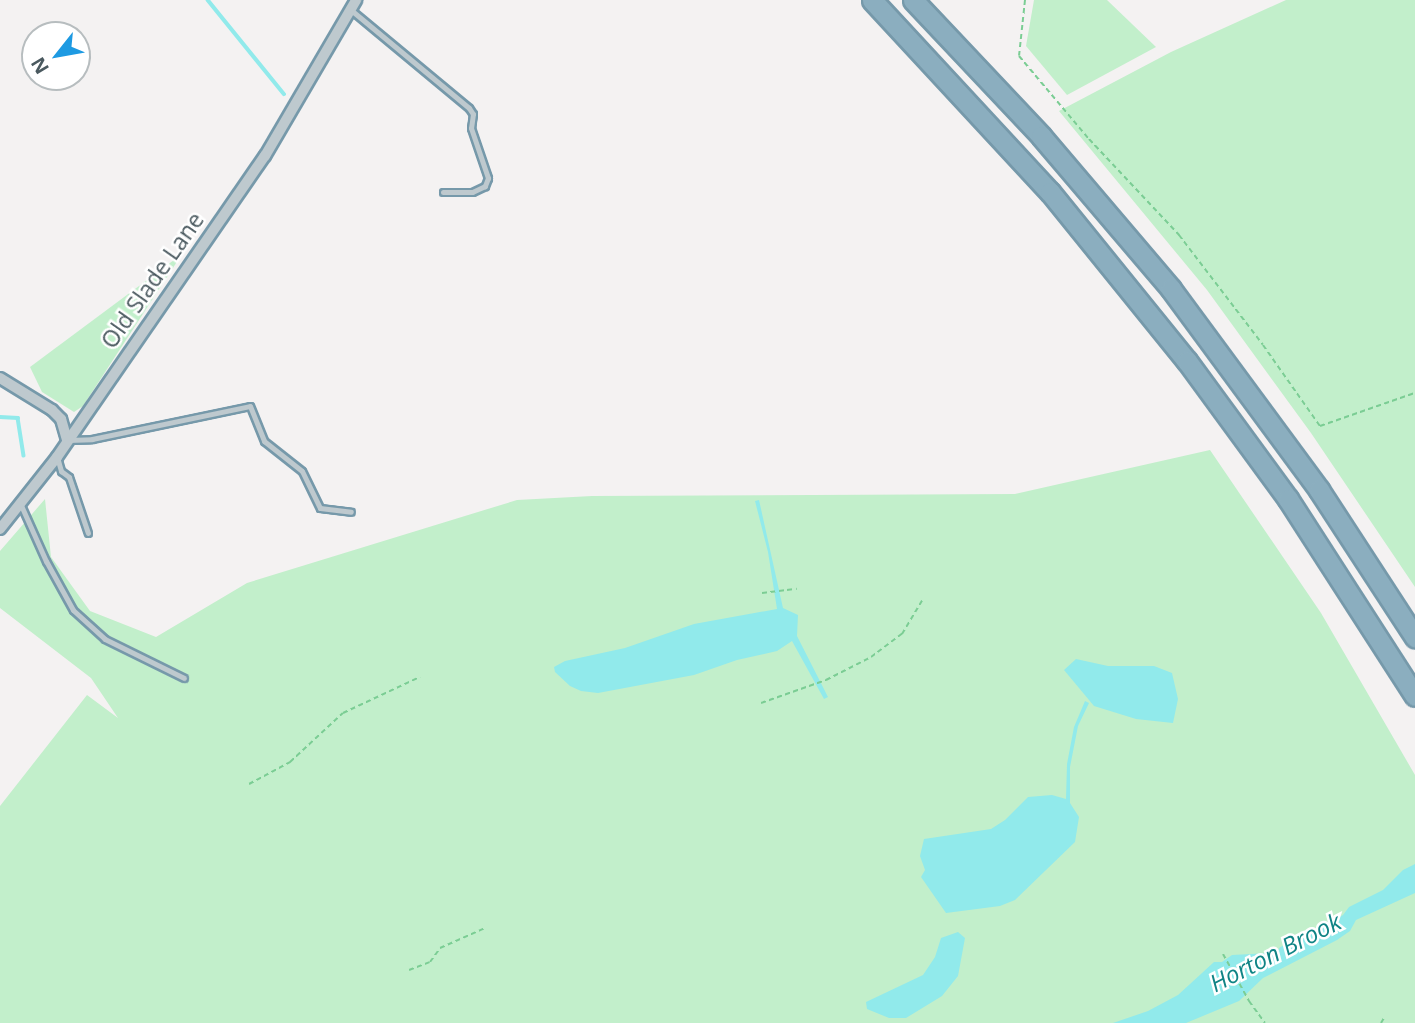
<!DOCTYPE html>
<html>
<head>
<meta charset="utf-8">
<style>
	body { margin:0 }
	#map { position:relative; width:1415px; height:1023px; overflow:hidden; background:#f4f2f2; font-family:"Open Sans",sans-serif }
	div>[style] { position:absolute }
	.green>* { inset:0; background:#c2efcb }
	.water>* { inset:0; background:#91eaeb }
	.stream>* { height:3.5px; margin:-1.75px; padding:0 1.75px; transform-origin:1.75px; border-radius:1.75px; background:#91eaeb }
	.path>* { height:2px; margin-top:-1px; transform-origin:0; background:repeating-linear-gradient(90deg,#7bcd94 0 5px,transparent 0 8.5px) }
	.roads { filter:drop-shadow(2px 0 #7699aa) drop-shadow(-2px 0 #7699aa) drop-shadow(0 2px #7699aa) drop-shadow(0 -2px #7699aa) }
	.service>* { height:5px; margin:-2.5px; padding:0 2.5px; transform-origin:2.5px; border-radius:2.5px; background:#bec9ce }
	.minor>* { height:10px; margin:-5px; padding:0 5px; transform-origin:5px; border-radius:5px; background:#bec9ce }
	.motorway>* { height:19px; margin:-9.5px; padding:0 9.5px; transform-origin:9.5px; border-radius:9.5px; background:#8baebf }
	span { translate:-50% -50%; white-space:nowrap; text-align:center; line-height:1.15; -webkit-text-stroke:5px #fff; paint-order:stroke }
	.street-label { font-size:23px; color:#4a595f }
	.water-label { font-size:24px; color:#108485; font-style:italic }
	.north { position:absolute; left:21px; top:21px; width:70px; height:70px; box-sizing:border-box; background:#fff; border:2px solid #b7bdbf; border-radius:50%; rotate:239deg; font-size:19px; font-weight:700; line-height:28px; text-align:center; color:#4a595f }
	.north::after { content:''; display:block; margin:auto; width:24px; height:32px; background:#1e9ae2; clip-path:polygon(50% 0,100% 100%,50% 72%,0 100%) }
</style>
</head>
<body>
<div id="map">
	<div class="green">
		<i style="clip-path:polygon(1034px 0,1107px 0,1156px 47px,1067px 95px,1026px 46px)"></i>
		<i style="clip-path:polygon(1286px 0,1415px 0,1415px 587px,1311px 433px,1207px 290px,1059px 111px,1171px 52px)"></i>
		<i style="clip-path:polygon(182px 254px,83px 406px,74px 412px,42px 392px,30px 367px)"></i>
		<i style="clip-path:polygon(1210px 450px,1321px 613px,1415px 775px,1415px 1023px,0 1023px,0 806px,87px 695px,118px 718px,91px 678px,0 608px,0 551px,45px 499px,51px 557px,90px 611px,156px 637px,247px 583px,517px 500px,592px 496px,1015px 494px)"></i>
	</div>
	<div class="water">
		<i style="clip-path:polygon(759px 500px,783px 608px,798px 615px,797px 636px,828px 697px,824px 699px,792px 641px,777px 651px,737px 660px,694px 675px,598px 693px,581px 691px,570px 686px,555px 672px,554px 667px,565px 661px,625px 648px,694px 624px,777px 609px,768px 552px,755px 501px)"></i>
		<i style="clip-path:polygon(1076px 659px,1108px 666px,1154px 666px,1172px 673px,1178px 699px,1173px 723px,1136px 719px,1094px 706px,1064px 670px)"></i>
		<i style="clip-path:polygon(1085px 701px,1089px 703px,1078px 726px,1070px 767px,1070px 803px,1079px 817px,1075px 842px,1015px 900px,1000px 906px,946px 913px,921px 877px,925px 870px,920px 856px,924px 839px,991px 829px,1005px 820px,1028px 797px,1052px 795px,1066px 799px,1067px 764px,1074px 727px)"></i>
		<i style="clip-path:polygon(1415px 864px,1415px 893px,1356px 920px,1350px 931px,1337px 940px,1263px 978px,1239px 1001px,1186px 1023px,1113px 1023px,1148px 1011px,1178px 995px,1214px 962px,1222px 962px,1232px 955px,1270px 953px,1290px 945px,1343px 915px,1349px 907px,1383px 890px,1403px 870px)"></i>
		<i style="clip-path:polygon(958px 932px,965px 938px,958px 976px,942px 996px,906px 1018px,889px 1018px,867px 1009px,866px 1002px,923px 975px,935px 957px,941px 938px)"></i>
	</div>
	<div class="stream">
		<i style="left:208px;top:0;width:121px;rotate:51deg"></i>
		<i style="left:0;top:417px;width:18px;rotate:3deg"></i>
		<i style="left:18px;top:418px;width:38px;rotate:81deg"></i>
		<i style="left:1281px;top:949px;width:17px;rotate:-25deg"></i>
	</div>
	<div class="path">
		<i style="left:1025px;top:0;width:56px;rotate:96.1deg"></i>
		<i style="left:1019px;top:56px;width:109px;rotate:49.9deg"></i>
		<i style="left:1089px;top:139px;width:132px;rotate:46.8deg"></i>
		<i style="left:1179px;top:235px;width:138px;rotate:52.6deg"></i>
		<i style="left:1263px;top:345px;width:99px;rotate:54.9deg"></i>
		<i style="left:1320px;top:426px;width:101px;rotate:-19.2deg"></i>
		<i style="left:762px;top:593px;width:35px;rotate:-7deg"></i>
		<i style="left:761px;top:703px;width:69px;rotate:-19.5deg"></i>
		<i style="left:826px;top:680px;width:51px;rotate:-27.1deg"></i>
		<i style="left:871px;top:657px;width:39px;rotate:-37deg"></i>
		<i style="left:902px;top:634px;width:39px;rotate:-59deg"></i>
		<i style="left:249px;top:784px;width:47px;rotate:-28.2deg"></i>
		<i style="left:290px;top:762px;width:72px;rotate:-42.8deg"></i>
		<i style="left:343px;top:713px;width:85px;rotate:-25.1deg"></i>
		<i style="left:1223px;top:954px;width:54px;rotate:61deg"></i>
		<i style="left:1249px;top:1001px;width:27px;rotate:54deg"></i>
		<i style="left:409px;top:970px;width:22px;rotate:-21deg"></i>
		<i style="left:430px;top:962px;width:17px;rotate:-54deg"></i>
		<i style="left:440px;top:948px;width:49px;rotate:-24deg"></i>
		<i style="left:1381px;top:1023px;width:6px;rotate:-59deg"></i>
	</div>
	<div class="roads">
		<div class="service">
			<i style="left:351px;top:10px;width:153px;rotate:39.7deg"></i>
			<i style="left:469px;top:108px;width:7px;rotate:56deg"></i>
			<i style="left:473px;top:114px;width:14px;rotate:98deg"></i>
			<i style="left:471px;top:128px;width:53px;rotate:71.2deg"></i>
			<i style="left:488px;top:178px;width:9px;rotate:111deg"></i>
			<i style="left:485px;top:186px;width:14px;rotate:155deg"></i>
			<i style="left:472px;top:192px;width:29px;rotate:180deg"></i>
			<i style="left:68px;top:440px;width:24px;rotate:-2deg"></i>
			<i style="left:92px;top:439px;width:161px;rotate:-11.8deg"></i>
			<i style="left:250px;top:406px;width:38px;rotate:68deg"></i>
			<i style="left:264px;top:441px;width:48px;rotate:38.3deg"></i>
			<i style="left:302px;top:471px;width:41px;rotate:64.1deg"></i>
			<i style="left:320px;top:508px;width:31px;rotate:7deg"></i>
			<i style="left:57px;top:457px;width:15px;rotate:74deg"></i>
			<i style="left:61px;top:471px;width:10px;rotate:37deg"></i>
			<i style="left:69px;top:477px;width:59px;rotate:71.3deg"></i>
			<i style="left:20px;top:503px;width:64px;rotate:65.9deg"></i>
			<i style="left:46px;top:561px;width:56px;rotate:61.1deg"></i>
			<i style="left:73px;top:610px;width:43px;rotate:42.2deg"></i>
			<i style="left:105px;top:639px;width:88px;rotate:26.3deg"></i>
		</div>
		<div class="minor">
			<i style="left:0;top:378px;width:61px;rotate:31.6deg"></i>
			<i style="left:52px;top:410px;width:13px;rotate:45deg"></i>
			<i style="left:61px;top:419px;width:22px;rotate:74deg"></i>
			<i style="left:0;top:529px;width:92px;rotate:-51.6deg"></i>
			<i style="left:57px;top:457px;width:366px;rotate:-55.4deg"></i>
			<i style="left:265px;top:156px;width:181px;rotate:-59.7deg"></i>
		</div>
		<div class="motorway">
			<i style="left:872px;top:0;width:262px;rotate:47.2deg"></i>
			<i style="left:1050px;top:192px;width:218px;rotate:51deg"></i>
			<i style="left:1187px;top:361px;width:171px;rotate:53.8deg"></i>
			<i style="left:1288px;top:499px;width:234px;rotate:57.2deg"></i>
			<i style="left:913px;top:0;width:187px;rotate:46.7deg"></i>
			<i style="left:1041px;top:136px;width:201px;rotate:49.6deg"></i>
			<i style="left:1171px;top:289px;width:250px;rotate:53.6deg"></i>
			<i style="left:1319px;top:490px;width:176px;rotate:56.9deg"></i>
		</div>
	</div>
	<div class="street-label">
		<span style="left:152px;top:280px;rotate:-55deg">Old Slade Lane</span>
	</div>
	<div class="water-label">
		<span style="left:1275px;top:952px;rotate:-27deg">Horton Brook</span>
	</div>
	<div class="north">N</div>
</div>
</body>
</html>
